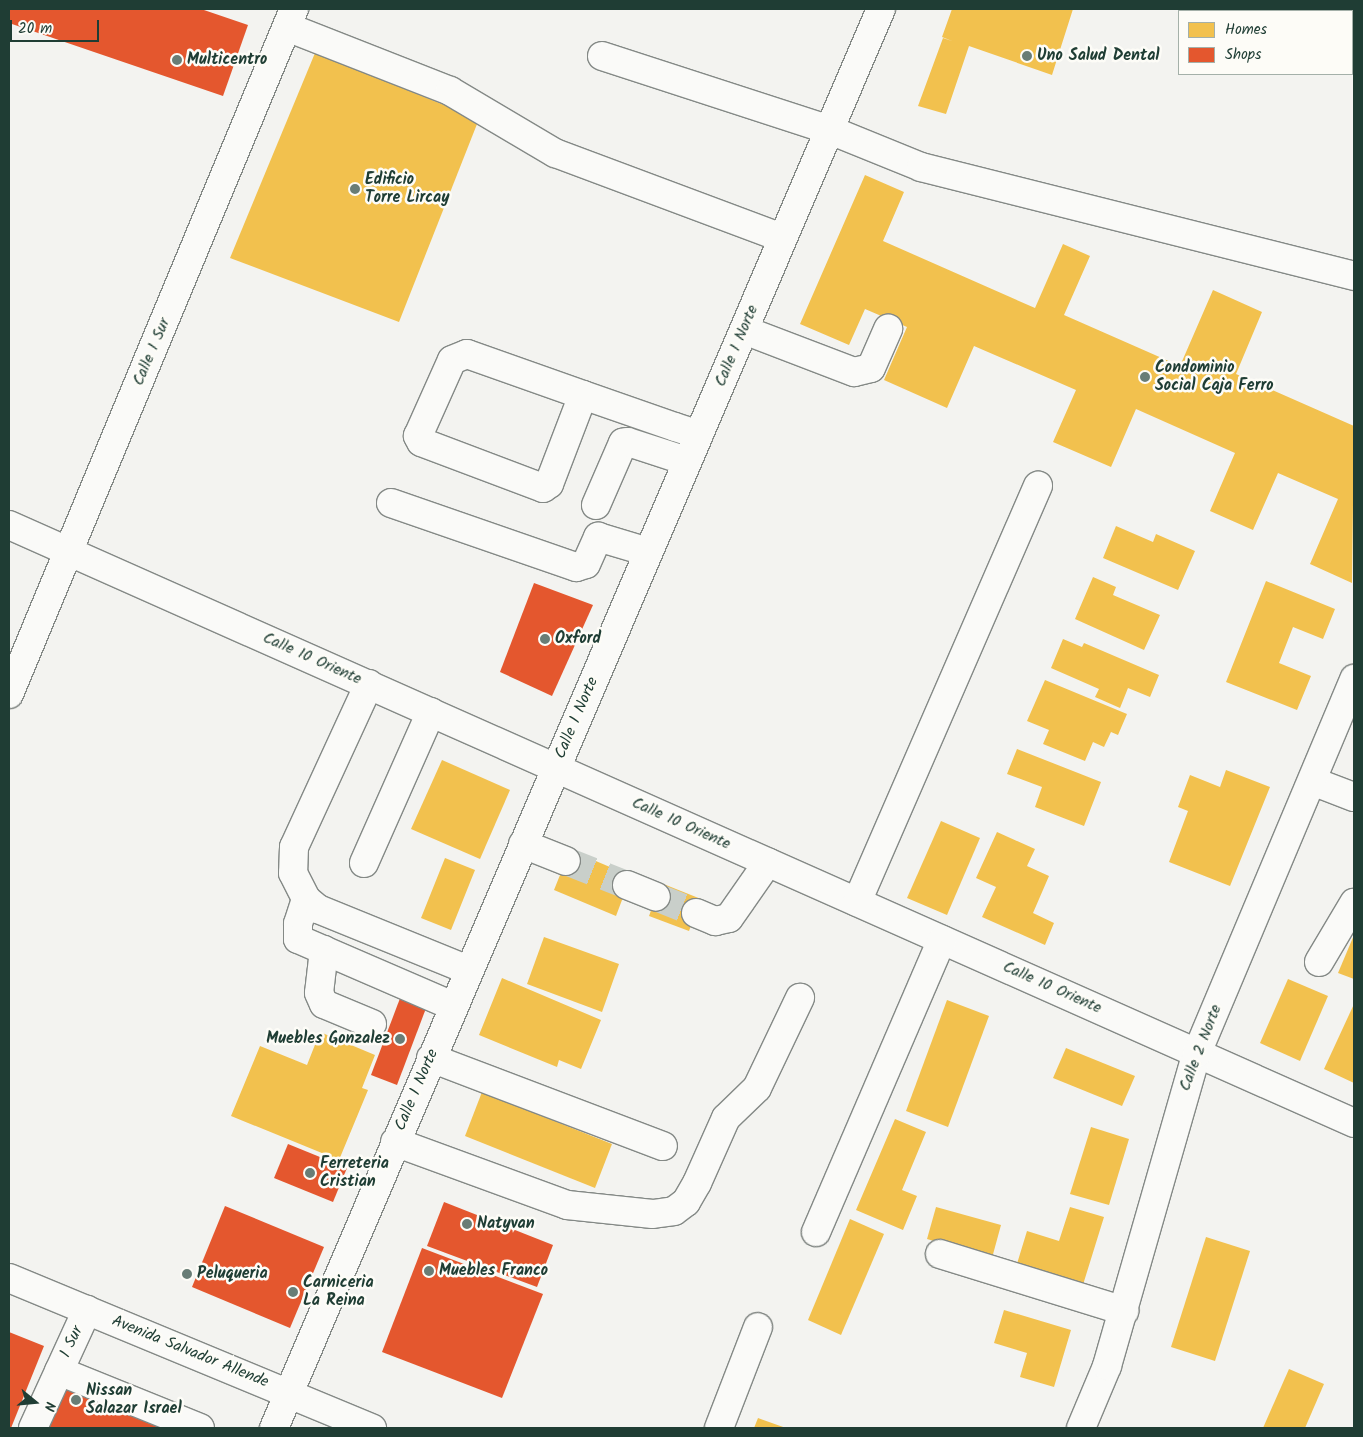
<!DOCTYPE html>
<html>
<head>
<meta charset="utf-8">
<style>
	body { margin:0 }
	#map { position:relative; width:1363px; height:1437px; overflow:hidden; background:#f3f3f0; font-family:Kalam,sans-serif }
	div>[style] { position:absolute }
	.homes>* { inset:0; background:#f2c14e }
	.shops>* { inset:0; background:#e4572e }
	.minor-tunnel>* { height:28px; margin-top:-14px; transform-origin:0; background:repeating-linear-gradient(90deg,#c9cfca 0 28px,transparent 0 42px) }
	.roads { filter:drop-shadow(1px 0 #848986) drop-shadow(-1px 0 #848986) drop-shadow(0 1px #848986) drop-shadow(0 -1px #848986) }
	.minor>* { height:28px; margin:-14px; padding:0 14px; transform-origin:14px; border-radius:14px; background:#fafaf8 }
	.major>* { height:28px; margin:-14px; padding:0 14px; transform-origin:14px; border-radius:14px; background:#fafaf8 }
	.dots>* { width:14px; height:14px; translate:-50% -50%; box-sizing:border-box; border:2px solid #fdfcf7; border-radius:50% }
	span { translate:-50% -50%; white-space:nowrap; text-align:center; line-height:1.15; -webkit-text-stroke:5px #fdfcf7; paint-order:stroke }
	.poi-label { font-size:16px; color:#1f3d34; font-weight:700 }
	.left { translate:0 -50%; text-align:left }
	.right { translate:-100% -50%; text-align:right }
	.street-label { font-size:16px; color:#1f3d34 }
	.frame { position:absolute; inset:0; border:10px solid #1f3d34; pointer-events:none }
	.legend { position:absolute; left:1178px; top:10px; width:175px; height:65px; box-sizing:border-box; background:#fdfcf7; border:1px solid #a4b0a9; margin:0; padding:6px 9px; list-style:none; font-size:15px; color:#1f3d34 }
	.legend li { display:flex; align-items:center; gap:10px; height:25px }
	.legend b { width:25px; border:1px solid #a4b0a9 }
	.north { position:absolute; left:10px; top:1377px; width:50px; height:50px; -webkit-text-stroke:4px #fdfcf7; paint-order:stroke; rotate:107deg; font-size:14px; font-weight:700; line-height:20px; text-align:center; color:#1f3d34 }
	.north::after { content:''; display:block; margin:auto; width:18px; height:22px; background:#1f3d34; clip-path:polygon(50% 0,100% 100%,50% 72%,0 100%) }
	.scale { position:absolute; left:10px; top:20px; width:89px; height:22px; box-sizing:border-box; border:2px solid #1f3d34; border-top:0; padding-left:6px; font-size:15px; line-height:18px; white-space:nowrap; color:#1f3d34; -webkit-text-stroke:4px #fdfcf7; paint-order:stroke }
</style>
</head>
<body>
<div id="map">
	<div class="homes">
		<i style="clip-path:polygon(952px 9px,1073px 9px,1052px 75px,969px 46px,946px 114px,918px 106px,943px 38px,952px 41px,942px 37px)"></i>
		<i style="clip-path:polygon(315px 53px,479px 119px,399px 322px,230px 258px)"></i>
		<i style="clip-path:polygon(865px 175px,904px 192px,883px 241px,1035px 308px,1063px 244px,1090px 256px,1064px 315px,1180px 366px,1213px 290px,1262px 312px,1236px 374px,1354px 426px,1352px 583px,1310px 564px,1338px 499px,1278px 473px,1253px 530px,1210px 511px,1235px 453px,1136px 409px,1111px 467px,1053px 442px,1076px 390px,974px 346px,947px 408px,884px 380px,907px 327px,865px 309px,849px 345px,800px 324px)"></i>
		<i style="clip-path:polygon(1116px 526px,1153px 542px,1156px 534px,1195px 551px,1178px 590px,1103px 558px)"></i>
		<i style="clip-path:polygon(1093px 577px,1116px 587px,1113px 595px,1160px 615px,1144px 650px,1075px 619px)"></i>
		<i style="clip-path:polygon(1266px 581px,1335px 609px,1323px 639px,1293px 627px,1279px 663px,1311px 676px,1297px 710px,1226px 682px)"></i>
		<i style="clip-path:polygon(1063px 639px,1082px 647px,1084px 643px,1159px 675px,1150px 697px,1128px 688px,1120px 708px,1095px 697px,1099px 689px,1051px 668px)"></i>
		<i style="clip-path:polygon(1045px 680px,1127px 714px,1118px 735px,1111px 732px,1104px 747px,1093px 742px,1085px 761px,1043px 744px,1049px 730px,1027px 721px)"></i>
		<i style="clip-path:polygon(1017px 749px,1101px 782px,1084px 826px,1035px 807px,1042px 787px,1007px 774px)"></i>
		<i style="clip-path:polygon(442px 760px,510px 790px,480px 859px,411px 829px)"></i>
		<i style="clip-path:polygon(1226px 770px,1270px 787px,1230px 886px,1169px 862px,1188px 811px,1178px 807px,1190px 775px,1220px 787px)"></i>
		<i style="clip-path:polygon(941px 821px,980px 838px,947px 915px,907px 898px)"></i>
		<i style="clip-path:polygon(997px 832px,1035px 849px,1027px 866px,1049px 876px,1033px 913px,1054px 923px,1045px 945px,982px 917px,996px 887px,976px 878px)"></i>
		<i style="clip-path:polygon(570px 850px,631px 876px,616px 916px,554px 890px)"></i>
		<i style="clip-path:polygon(445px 858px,475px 870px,451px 930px,421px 918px)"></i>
		<i style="clip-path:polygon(661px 883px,701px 899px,689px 931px,649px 916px)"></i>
		<i style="clip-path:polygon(1354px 935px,1354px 979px,1338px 973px)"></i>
		<i style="clip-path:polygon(544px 937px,619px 964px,602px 1012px,527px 984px)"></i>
		<i style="clip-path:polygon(502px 978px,601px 1020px,581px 1069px,559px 1060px,557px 1067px,479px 1035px)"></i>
		<i style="clip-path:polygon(1288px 979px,1328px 996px,1300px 1061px,1260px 1043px)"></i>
		<i style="clip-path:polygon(947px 1000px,989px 1016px,948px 1127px,906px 1111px)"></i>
		<i style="clip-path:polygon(1354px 1004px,1354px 1083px,1324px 1069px)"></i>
		<i style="clip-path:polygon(320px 1032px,375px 1055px,362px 1088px,368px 1090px,339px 1160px,231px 1116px,260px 1046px,307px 1065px)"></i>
		<i style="clip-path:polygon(1066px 1048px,1135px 1076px,1122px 1106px,1053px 1078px)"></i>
		<i style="clip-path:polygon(482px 1092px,612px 1144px,595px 1188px,465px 1136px)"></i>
		<i style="clip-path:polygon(895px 1119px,926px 1132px,902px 1190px,917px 1196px,903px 1230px,856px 1210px)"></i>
		<i style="clip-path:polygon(1091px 1127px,1129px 1139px,1109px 1205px,1070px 1194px)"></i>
		<i style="clip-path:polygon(936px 1207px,1001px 1225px,992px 1258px,927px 1239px)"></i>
		<i style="clip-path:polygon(1070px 1207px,1104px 1217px,1082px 1288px,1016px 1267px,1027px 1231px,1059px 1241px)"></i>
		<i style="clip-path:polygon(850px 1219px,884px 1234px,841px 1335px,808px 1320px)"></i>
		<i style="clip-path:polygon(1206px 1237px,1250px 1251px,1215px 1361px,1171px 1347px)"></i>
		<i style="clip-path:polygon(1004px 1310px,1071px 1330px,1054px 1387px,1020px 1377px,1027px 1353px,994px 1343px)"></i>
		<i style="clip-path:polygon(1289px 1369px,1324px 1384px,1305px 1428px,1263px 1428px)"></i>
		<i style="clip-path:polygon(758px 1418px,786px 1428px,754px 1428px)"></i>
	</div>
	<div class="shops">
		<i style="clip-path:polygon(9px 9px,201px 9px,248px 25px,223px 96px,9px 23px)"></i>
		<i style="clip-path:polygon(534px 583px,593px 605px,552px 696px,500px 672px)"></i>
		<i style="clip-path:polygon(402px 993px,428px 1003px,397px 1085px,371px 1075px)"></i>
		<i style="clip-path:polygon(288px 1144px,347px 1168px,333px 1202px,274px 1178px)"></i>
		<i style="clip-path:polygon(444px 1202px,553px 1245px,537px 1287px,427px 1246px)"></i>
		<i style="clip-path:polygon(225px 1206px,324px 1247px,290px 1328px,192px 1287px)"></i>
		<i style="clip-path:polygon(422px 1248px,543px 1294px,502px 1398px,382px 1352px)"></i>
		<i style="clip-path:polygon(9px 1332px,44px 1346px,11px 1428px,9px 1427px)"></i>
		<i style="clip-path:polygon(61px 1386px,166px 1428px,43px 1428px)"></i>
	</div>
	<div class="minor-tunnel">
		<i style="left:566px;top:861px;width:66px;rotate:21.5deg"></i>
		<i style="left:656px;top:897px;width:43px;rotate:21.8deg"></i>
	</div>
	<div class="roads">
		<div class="minor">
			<i style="left:1228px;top:9px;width:8px;rotate:14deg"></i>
			<i style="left:287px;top:27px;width:175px;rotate:21.4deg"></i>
			<i style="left:450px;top:91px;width:122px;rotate:30.6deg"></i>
			<i style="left:555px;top:153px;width:242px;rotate:20.5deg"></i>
			<i style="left:1352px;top:47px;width:2px;rotate:27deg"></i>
			<i style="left:602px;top:56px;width:240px;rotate:18deg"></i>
			<i style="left:830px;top:130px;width:98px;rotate:22.1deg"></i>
			<i style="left:921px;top:167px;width:447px;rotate:14.1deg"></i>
			<i style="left:744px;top:330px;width:118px;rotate:20.9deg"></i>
			<i style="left:854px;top:372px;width:17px;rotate:-13deg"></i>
			<i style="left:871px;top:368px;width:43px;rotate:-66.4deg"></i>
			<i style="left:583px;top:395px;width:95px;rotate:110.9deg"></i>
			<i style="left:549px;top:484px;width:7px;rotate:146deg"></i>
			<i style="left:543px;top:488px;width:130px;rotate:-159.3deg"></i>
			<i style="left:421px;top:442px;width:7px;rotate:-117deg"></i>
			<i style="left:418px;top:436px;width:83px;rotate:-65.9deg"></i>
			<i style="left:452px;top:360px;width:16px;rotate:-22deg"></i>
			<i style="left:467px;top:354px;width:123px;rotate:19.5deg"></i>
			<i style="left:583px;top:395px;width:97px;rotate:19.2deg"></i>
			<i style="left:675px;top:427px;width:25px;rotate:18deg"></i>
			<i style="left:391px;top:503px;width:196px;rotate:19.1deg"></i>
			<i style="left:576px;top:567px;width:10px;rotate:-17deg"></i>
			<i style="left:586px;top:564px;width:30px;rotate:-66deg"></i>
			<i style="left:598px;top:537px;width:52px;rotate:16.7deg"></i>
			<i style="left:596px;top:505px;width:68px;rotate:-66.5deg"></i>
			<i style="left:623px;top:443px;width:5px;rotate:-11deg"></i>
			<i style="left:628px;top:442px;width:62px;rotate:17.9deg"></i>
			<i style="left:9px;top:525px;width:1472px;rotate:23.97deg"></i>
			<i style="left:369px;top:684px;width:179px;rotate:114.7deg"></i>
			<i style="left:294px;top:847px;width:26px;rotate:92deg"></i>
			<i style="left:293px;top:873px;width:29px;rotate:63deg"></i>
			<i style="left:306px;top:899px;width:16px;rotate:40deg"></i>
			<i style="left:318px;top:909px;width:162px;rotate:22.1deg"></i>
			<i style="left:1312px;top:781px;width:45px;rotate:20.9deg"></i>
			<i style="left:523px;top:844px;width:46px;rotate:21.6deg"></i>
			<i style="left:364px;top:863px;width:165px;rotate:-66.1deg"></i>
			<i style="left:627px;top:885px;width:31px;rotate:22deg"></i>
			<i style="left:306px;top:899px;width:26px;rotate:108deg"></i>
			<i style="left:298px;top:924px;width:15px;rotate:90deg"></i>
			<i style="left:298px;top:939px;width:169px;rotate:23.4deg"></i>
			<i style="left:857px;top:902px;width:454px;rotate:-66.5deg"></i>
			<i style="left:696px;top:913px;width:21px;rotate:23deg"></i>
			<i style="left:715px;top:921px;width:14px;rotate:-12deg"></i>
			<i style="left:729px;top:918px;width:68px;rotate:-55.1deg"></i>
			<i style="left:324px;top:950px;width:43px;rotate:96.6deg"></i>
			<i style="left:319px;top:993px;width:12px;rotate:66deg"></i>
			<i style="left:324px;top:1004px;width:52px;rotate:22.6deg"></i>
			<i style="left:1319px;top:962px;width:69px;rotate:-59.3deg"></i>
			<i style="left:431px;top:1058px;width:248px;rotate:20.8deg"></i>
			<i style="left:395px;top:1142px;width:183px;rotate:20.1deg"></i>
			<i style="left:567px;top:1205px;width:86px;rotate:6deg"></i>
			<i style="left:653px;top:1214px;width:21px;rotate:-8deg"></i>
			<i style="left:674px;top:1211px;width:15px;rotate:-37deg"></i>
			<i style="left:686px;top:1202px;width:22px;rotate:-60deg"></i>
			<i style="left:697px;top:1183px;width:71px;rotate:-66deg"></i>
			<i style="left:726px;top:1118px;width:43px;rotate:-44.1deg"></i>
			<i style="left:757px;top:1088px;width:100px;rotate:-64.5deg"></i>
			<i style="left:816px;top:1232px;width:318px;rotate:-66.7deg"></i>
			<i style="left:940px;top:1254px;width:193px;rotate:17.2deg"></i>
			<i style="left:59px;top:1371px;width:152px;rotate:22deg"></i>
			<i style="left:33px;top:1428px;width:130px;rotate:-65.4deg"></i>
			<i style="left:719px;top:1428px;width:108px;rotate:-68.9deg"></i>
			<i style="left:1081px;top:1428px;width:67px;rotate:-67.2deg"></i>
			<i style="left:1107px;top:1366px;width:326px;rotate:-74deg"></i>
			<i style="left:1197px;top:1053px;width:406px;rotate:-67.2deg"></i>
		</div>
		<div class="major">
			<i style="left:9px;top:694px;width:742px;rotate:-67.41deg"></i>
			<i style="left:9px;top:1278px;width:393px;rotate:22.5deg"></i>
			<i style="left:274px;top:1428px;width:1543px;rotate:-66.84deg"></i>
		</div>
	</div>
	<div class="dots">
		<i style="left:1027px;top:56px;background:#697d76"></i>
		<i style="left:177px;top:60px;background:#697d76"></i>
		<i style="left:355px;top:189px;background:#697d76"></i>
		<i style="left:1145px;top:377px;background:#697d76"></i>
		<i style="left:545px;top:639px;background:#697d76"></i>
		<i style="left:400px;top:1039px;background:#697d76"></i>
		<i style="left:310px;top:1173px;background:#697d76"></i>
		<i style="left:467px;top:1224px;background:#697d76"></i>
		<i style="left:429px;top:1271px;background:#697d76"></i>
		<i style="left:187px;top:1274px;background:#697d76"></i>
		<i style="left:293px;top:1292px;background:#697d76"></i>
		<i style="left:76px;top:1400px;background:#697d76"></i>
	</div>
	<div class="poi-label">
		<span class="left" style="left:1037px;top:56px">Uno Salud Dental</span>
		<span class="left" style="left:187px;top:60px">Multicentro</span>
		<span class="left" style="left:365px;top:189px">Edificio<br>Torre Lircay</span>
		<span class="left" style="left:1155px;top:377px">Condominio<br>Social Caja Ferro</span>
		<span class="left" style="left:555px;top:639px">Oxford</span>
		<span class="right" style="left:390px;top:1039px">Muebles Gonzalez</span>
		<span class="left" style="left:320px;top:1173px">Ferreteria<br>Cristian</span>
		<span class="left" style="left:477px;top:1224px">Natyvan</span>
		<span class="left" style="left:439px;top:1271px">Muebles Franco</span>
		<span class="left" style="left:197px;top:1274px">Peluqueria</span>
		<span class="left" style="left:303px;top:1292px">Carniceria<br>La Reina</span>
		<span class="left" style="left:86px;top:1400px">Nissan<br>Salazar Israel</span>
	</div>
	<div class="street-label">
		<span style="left:737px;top:346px;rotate:-67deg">Calle 1 Norte</span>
		<span style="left:152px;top:352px;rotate:-67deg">Calle 1 Sur</span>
		<span style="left:312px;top:659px;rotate:24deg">Calle 10 Oriente</span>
		<span style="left:577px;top:718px;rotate:-67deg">Calle 1 Norte</span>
		<span style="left:681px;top:824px;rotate:24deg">Calle 10 Oriente</span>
		<span style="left:1052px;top:988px;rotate:24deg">Calle 10 Oriente</span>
		<span style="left:1201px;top:1048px;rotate:-69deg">Calle 2 Norte</span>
		<span style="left:417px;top:1090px;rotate:-67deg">Calle 1 Norte</span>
		<span style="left:72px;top:1342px;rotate:-65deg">1 Sur</span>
		<span style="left:190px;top:1352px;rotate:22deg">Avenida Salvador Allende</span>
	</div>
	<div class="frame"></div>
	<ul class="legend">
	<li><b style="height:14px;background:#f2c14e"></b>Homes</li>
	<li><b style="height:14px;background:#e4572e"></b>Shops</li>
	</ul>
	<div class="north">N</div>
	<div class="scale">20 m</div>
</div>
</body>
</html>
